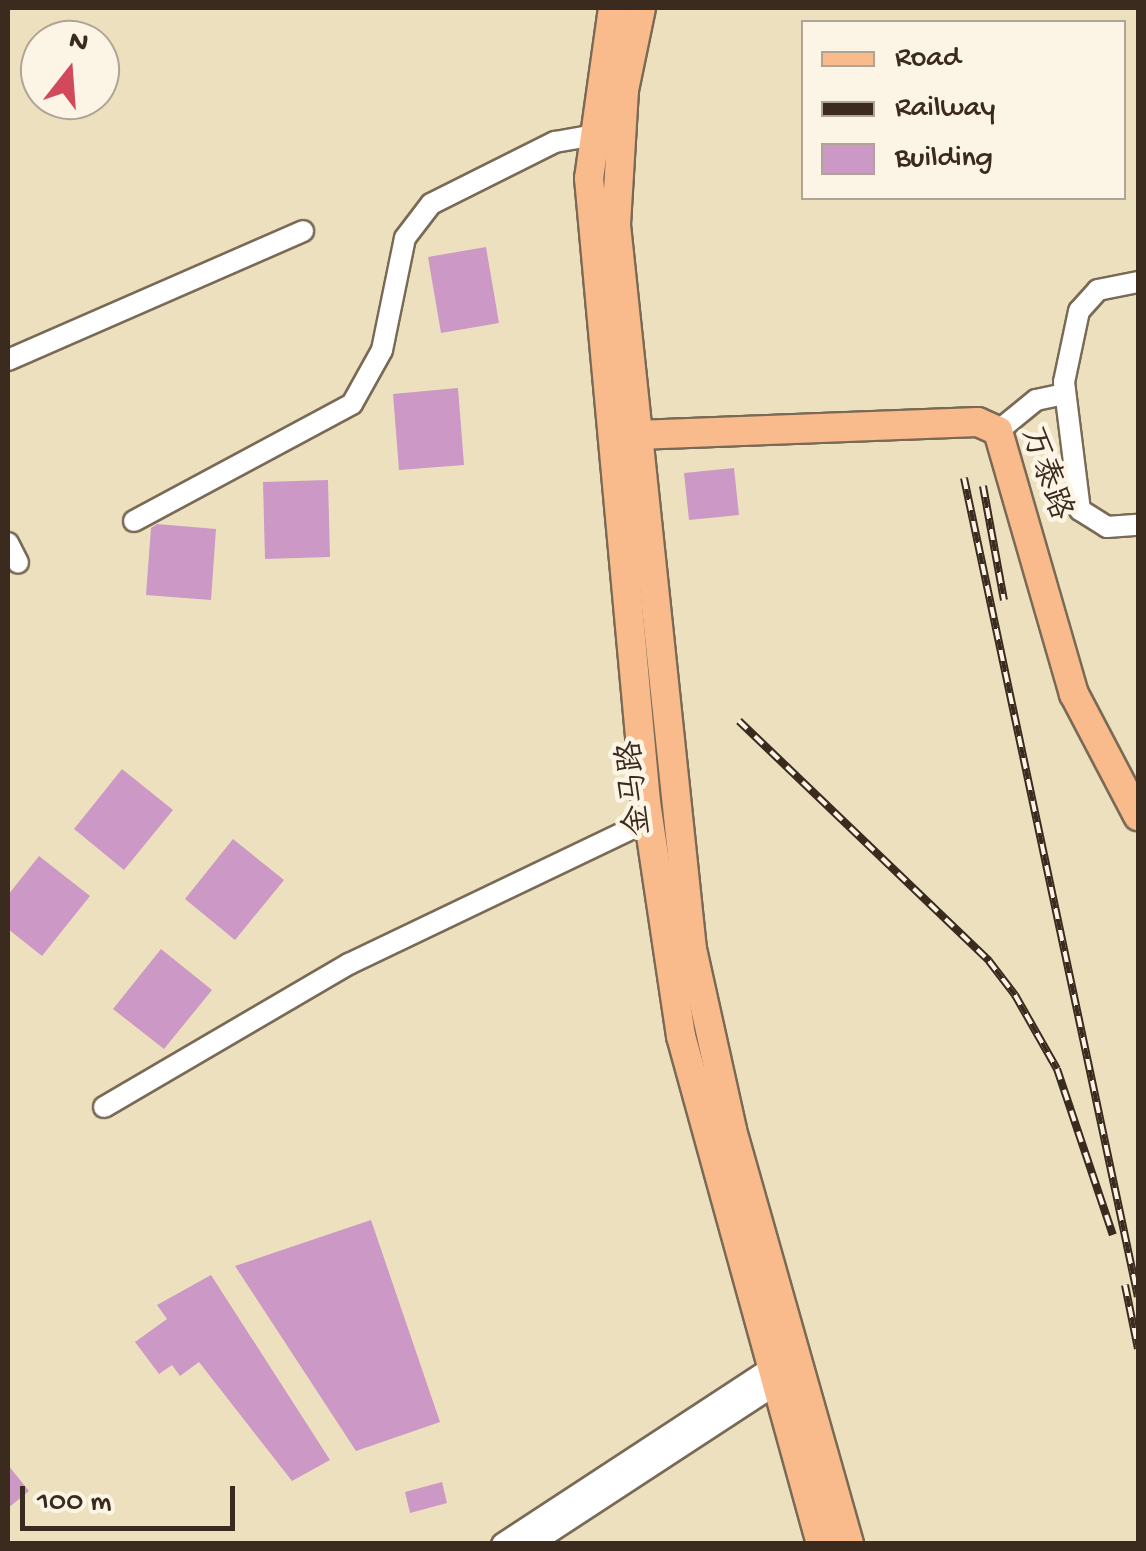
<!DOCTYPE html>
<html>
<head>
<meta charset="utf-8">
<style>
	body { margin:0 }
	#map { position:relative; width:1146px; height:1551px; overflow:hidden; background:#ede0bf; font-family:"Gochi Hand","LXGW WenKai TC",sans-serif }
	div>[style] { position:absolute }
	.building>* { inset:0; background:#cc98c5 }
	.roads { filter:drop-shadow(2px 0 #796a56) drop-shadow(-2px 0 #796a56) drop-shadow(0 2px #796a56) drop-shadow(0 -2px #796a56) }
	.minor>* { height:20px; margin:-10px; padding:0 10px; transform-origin:10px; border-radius:10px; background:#fff }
	.major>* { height:28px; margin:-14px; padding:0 14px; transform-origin:14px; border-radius:14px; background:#fabb8c }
	.rail>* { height:8px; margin-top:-4px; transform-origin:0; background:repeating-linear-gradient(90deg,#fcf5e5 0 11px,#3b2a1e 0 22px); box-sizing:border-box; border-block:2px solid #3b2a1e }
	span { translate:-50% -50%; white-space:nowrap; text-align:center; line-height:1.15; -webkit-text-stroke:9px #fcf5e5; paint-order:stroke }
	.street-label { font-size:32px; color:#3b2a1e }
	.frame { position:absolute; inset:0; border:10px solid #3b2a1e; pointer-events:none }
	.legend { position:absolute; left:801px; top:20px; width:325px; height:180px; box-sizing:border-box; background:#fcf5e5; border:2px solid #afa495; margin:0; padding:12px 18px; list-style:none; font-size:30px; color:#3b2a1e }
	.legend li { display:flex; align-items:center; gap:20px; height:50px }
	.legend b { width:50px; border:2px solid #afa495 }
	.north { position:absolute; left:20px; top:20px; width:100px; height:100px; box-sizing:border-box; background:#fcf5e5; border:2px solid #afa495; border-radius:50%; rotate:17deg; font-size:28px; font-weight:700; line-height:40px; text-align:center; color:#3b2a1e }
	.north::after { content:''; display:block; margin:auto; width:35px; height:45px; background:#d1495b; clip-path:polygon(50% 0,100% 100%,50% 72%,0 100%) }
	.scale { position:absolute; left:20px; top:1486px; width:215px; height:45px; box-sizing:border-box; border:5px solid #3b2a1e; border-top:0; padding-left:12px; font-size:30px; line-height:35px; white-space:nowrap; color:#3b2a1e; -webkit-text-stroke:8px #fcf5e5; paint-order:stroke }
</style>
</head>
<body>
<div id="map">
	<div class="building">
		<i style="clip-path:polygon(486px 247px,499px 323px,441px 333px,428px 257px)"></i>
		<i style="clip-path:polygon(458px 388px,464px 465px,399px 470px,393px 394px)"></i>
		<i style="clip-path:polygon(734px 468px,739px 515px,689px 520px,684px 473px)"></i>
		<i style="clip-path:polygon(328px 480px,330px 557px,265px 559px,263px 482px)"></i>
		<i style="clip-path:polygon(157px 524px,216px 529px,211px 600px,146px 595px,151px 528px)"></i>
		<i style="clip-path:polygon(122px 769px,173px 810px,124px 870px,74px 829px)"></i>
		<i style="clip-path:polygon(233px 839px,284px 880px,235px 940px,185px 899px)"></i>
		<i style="clip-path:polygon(39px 856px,90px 896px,42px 956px,8px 929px,8px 895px)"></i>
		<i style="clip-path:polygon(161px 949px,212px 990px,164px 1049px,113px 1009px)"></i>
		<i style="clip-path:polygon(371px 1220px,440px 1422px,356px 1451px,235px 1266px)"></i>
		<i style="clip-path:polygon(211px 1275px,330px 1460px,292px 1481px,199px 1362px,180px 1376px,172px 1365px,159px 1374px,135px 1342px,167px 1319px,157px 1305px)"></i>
		<i style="clip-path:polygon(8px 1465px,29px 1491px,8px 1508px)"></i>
		<i style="clip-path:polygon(442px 1482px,447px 1503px,410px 1513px,405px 1492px)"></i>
	</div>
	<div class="roads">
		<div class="minor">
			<i style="left:1138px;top:282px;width:41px;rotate:168.7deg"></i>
			<i style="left:1098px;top:290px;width:28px;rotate:132deg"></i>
			<i style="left:1079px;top:311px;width:73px;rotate:101.9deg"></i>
			<i style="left:1064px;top:382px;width:129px;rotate:82.9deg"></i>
			<i style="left:1080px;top:510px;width:32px;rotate:32deg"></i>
			<i style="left:1107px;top:527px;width:31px;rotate:-4deg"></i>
			<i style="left:8px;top:360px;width:322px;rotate:-23.6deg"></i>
			<i style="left:998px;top:431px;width:49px;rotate:-39.2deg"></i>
			<i style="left:1036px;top:400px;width:29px;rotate:-12deg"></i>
			<i style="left:134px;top:521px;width:247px;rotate:-28.2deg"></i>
			<i style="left:352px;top:404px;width:62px;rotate:-60.9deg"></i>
			<i style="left:382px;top:350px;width:114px;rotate:-78.4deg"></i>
			<i style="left:405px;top:238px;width:43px;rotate:-52.6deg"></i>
			<i style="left:431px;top:204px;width:139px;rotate:-26.6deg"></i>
			<i style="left:555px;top:142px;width:40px;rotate:-10deg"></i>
			<i style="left:8px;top:543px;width:22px;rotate:63deg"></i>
			<i style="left:104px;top:1107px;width:284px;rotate:-30.3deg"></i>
			<i style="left:349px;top:964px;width:331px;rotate:-25.6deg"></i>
			<i style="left:502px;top:1544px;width:332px;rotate:-33.2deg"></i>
			<i style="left:532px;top:1544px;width:303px;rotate:-33.2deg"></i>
		</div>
		<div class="major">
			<i style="left:613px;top:8px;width:172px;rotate:98deg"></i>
			<i style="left:589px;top:178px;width:627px;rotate:84.78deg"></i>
			<i style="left:646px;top:802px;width:237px;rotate:81.5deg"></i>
			<i style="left:681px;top:1036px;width:527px;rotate:74.59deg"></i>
			<i style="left:641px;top:8px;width:84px;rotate:101.7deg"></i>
			<i style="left:624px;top:90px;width:135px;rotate:93.4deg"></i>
			<i style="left:616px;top:225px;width:728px;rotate:84.01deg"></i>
			<i style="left:692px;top:949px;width:185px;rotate:77.5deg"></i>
			<i style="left:732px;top:1130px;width:430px;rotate:74.2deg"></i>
			<i style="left:637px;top:435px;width:341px;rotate:-2.2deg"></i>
			<i style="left:978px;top:422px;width:22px;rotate:24deg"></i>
			<i style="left:998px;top:431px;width:274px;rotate:73.9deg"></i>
			<i style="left:1074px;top:694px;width:138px;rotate:62.3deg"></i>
		</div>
	</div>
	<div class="rail">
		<i style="left:964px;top:478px;width:837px;rotate:78.01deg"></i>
		<i style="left:983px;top:486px;width:116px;rotate:79.6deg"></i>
		<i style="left:739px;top:721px;width:347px;rotate:43.8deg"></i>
		<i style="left:989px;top:961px;width:43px;rotate:52.6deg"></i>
		<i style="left:1015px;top:995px;width:85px;rotate:60.4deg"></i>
		<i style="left:1057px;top:1069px;width:175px;rotate:71.4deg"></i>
		<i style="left:1125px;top:1285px;width:65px;rotate:78.5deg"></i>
	</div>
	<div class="street-label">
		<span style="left:1044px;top:474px;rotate:71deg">万泰路</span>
		<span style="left:637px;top:788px;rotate:-96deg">金马路</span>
	</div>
	<div class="frame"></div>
	<ul class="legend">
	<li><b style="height:12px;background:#fabb8c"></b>Road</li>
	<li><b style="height:12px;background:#3b2a1e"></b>Railway</li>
	<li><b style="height:28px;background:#cc98c5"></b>Building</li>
	</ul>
	<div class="north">N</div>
	<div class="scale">100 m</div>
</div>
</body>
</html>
